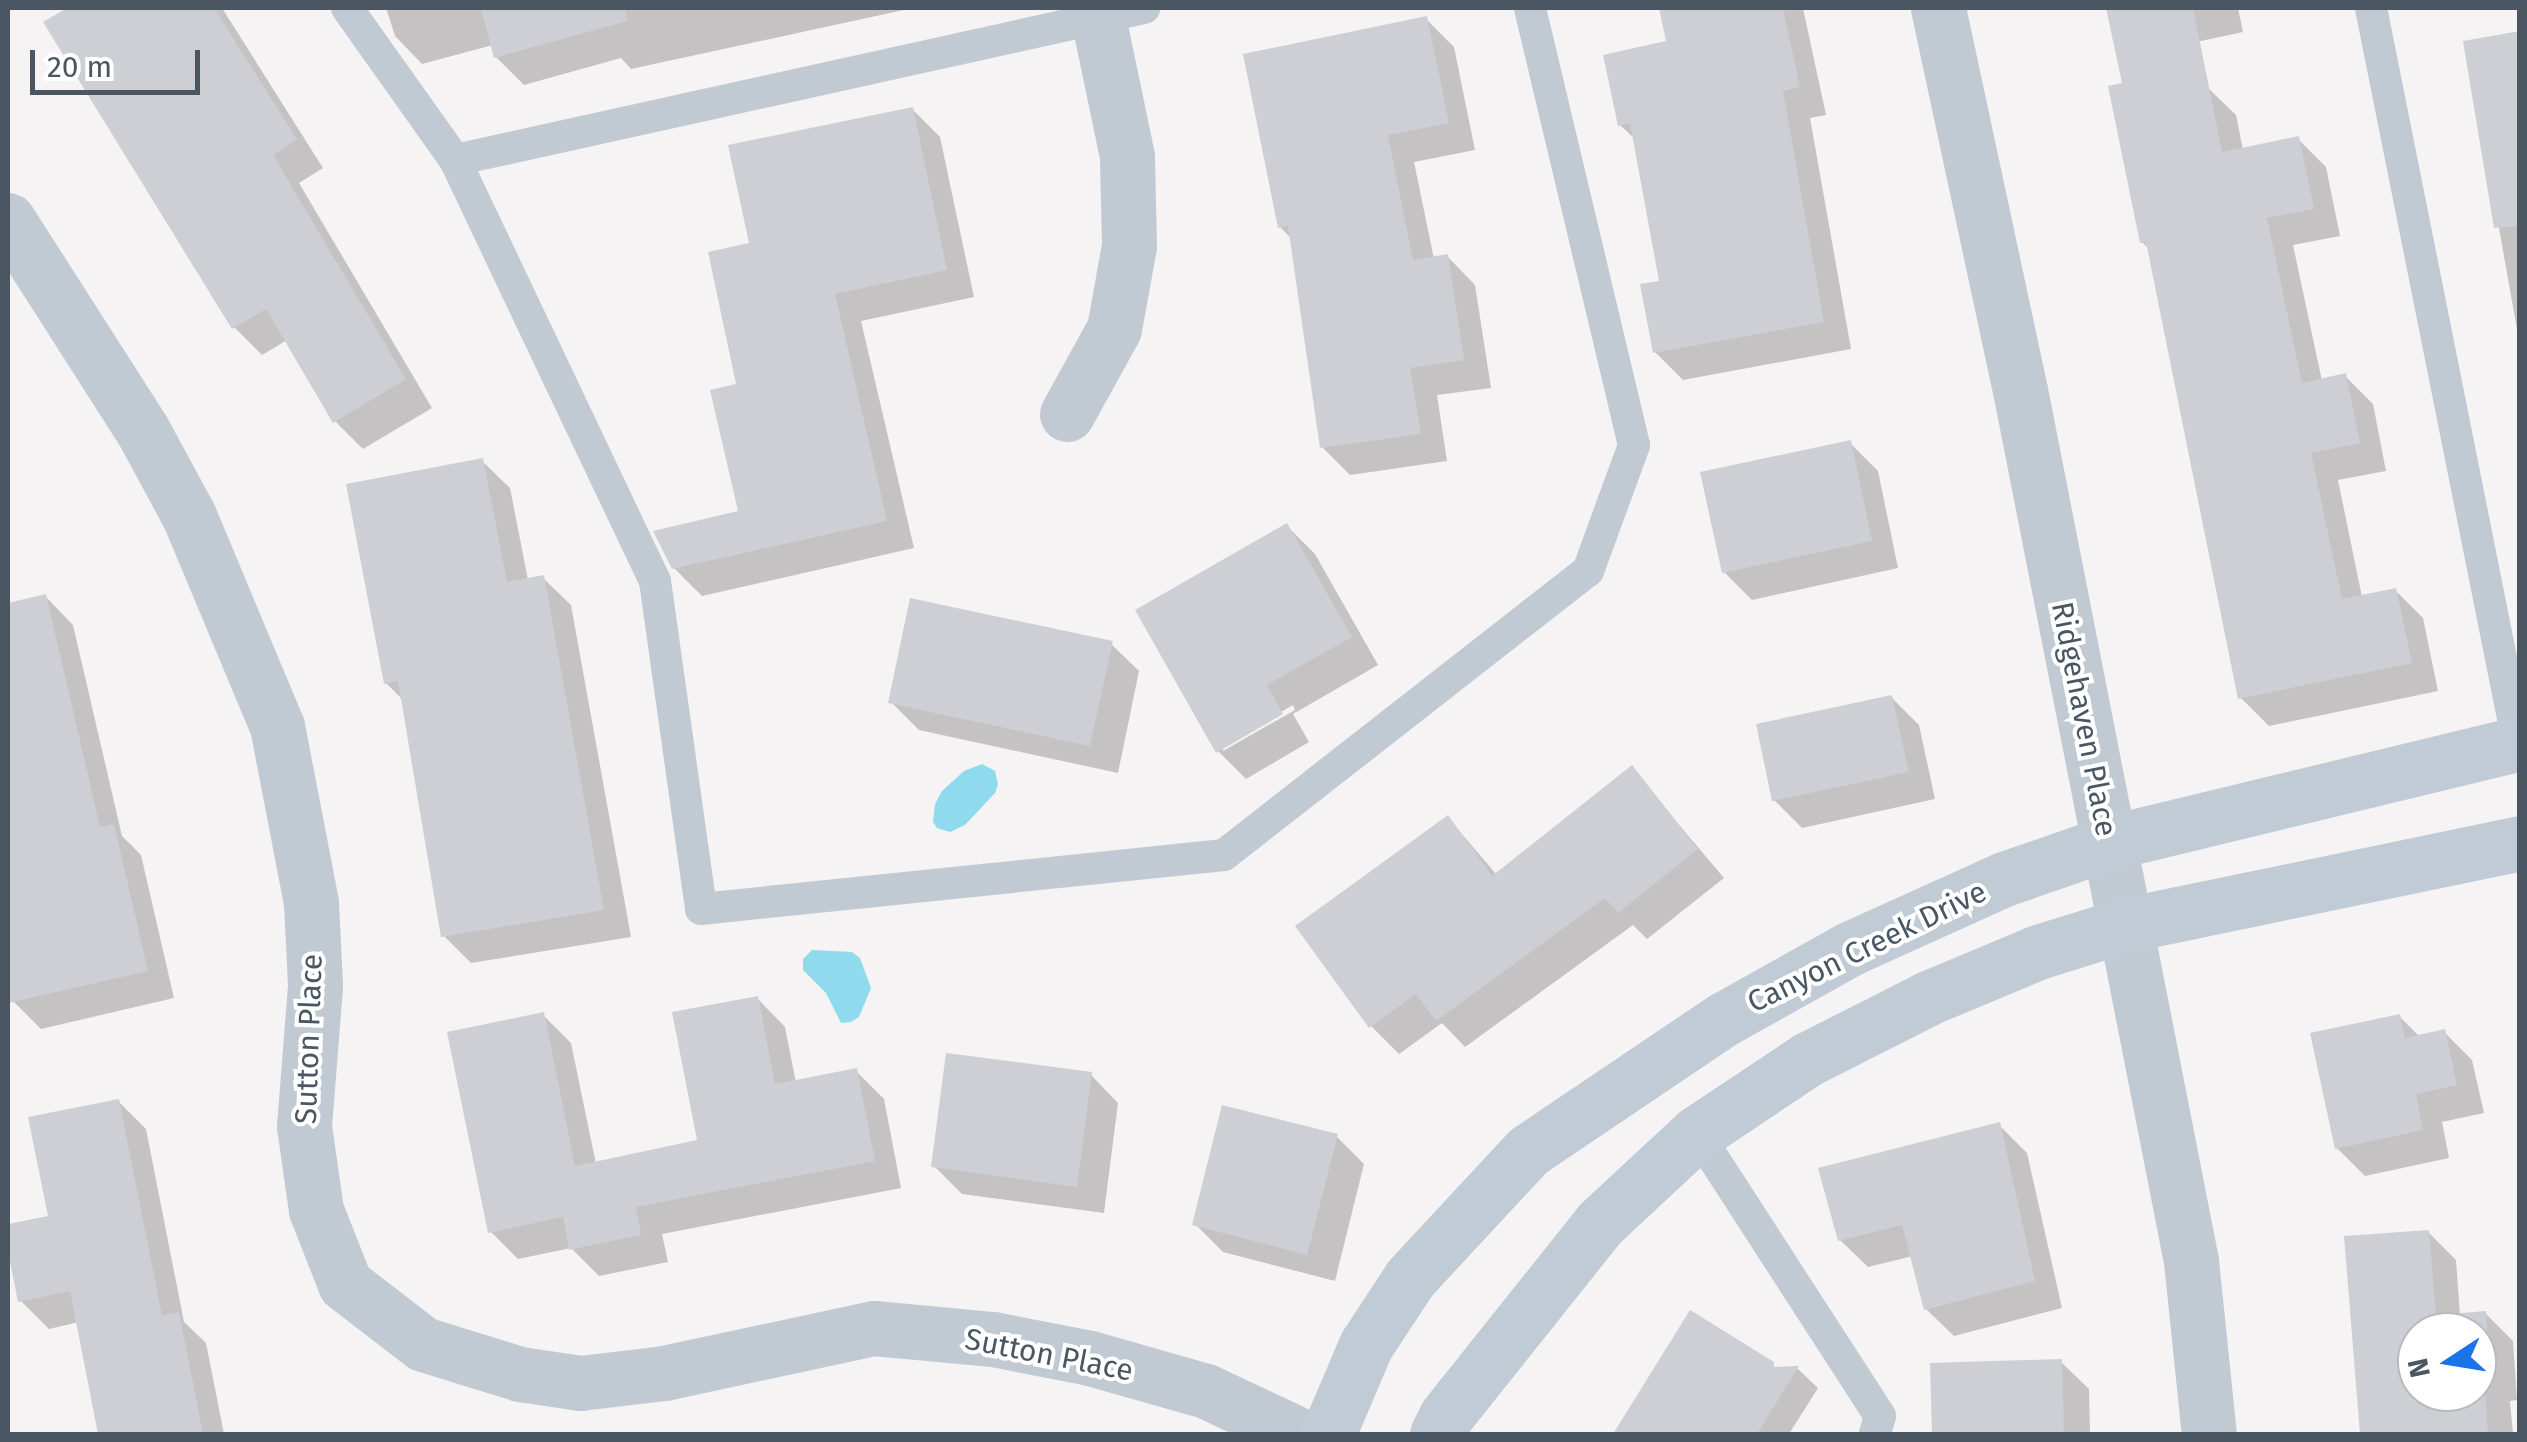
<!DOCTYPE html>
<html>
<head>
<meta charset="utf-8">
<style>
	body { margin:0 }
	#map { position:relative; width:2527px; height:1442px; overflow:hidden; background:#f5f3f3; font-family:"Fira Sans",sans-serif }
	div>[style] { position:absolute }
	.water>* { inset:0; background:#90daee }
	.shadow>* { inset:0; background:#0003 }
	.building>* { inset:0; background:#cdcfd5 }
	.lane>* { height:32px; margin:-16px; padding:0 16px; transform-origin:16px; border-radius:16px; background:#c1cad2 }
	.street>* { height:55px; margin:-27.5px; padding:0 27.5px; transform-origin:27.5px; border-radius:27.5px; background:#c1cad2 }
	.secondary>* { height:55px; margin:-27.5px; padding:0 27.5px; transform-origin:27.5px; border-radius:27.5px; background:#c1cbd6 }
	span { translate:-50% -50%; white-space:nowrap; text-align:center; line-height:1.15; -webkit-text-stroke:8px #fff; paint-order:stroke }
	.street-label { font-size:30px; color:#4a5661 }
	.frame { position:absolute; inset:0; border:10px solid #4a5661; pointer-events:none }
	.north { position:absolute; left:2397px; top:1312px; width:100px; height:100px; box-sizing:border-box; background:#fff; border:2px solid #b7bbc0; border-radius:50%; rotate:258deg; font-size:28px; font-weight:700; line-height:40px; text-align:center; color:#4a5661 }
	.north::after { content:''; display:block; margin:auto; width:35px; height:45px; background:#1a73e8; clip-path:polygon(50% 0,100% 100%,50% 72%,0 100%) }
	.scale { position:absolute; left:30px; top:50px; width:170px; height:45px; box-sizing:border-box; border:5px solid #4a5661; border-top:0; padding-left:12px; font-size:30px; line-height:35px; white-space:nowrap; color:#4a5661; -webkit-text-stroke:8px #fff; paint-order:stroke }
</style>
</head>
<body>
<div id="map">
	<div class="water">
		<i style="clip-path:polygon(982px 764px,995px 771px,998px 784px,995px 793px,965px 825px,950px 832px,937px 828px,933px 822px,935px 804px,942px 791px,964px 771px)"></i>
		<i style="clip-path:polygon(812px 950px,852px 952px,860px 958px,871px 988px,859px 1017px,851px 1022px,841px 1023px,826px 993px,803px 970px,803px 959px)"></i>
	</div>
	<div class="shadow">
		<i style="clip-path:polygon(71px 8px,222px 8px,323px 168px,299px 183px,432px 408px,363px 449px,335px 421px,287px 340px,262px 355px,234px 327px,47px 23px)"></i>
		<i style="clip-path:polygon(386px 8px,913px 8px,631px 69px,621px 58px,524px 85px,496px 57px,493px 45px,422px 64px,395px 36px)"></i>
		<i style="clip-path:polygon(1661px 8px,1803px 8px,1826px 115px,1810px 118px,1851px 349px,1683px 380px,1655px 352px,1662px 283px,1635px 139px,1620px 125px,1669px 43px)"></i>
		<i style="clip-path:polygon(2109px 8px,2238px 8px,2243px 32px,2140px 54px,2113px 27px)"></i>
		<i style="clip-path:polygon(1426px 19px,1454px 47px,1475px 150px,1414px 162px,1434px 259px,1448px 257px,1475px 285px,1491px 388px,1437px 395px,1447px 461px,1350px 475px,1322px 447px,1292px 239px,1280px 227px)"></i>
		<i style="clip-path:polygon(2520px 34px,2520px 346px,2466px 43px)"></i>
		<i style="clip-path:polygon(2208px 88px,2236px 115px,2243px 150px,2298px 139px,2326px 167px,2340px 236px,2293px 245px,2322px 381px,2345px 376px,2373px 404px,2386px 471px,2338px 480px,2362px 597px,2395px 590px,2423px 618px,2438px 691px,2269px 726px,2241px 698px,2151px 251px,2142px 242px)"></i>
		<i style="clip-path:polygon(912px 109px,940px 137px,974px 297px,861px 321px,914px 548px,702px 596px,674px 568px,741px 513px,739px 386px)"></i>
		<i style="clip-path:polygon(1850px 443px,1878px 471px,1898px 568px,1752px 600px,1724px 572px)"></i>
		<i style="clip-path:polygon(482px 461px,510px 488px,528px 580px,543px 578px,571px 605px,631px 937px,471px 963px,444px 936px,404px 701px,386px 683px)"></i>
		<i style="clip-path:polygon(evenodd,1287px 526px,1315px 554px,1378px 665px,1293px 714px,1309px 742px,1246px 779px,1218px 751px,1287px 526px,1293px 705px,1295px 710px,1223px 751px,1223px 746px,1293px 705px)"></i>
		<i style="clip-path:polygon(46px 597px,73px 625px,122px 836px,141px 855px,174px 998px,41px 1029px,13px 1001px,8px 977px,8px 605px)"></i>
		<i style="clip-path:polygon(1111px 644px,1139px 671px,1118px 773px,919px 730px,891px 702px)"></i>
		<i style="clip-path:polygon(1891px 697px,1919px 725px,1935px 799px,1802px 828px,1774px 800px)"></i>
		<i style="clip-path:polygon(1631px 768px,1724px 878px,1647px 939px,1633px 925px,1465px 1047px,1442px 1023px,1399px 1054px,1371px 1026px,1299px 927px,1448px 818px,1497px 875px)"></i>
		<i style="clip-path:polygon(758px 999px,785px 1027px,796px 1083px,856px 1071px,884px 1099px,901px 1188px,662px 1234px,668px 1262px,599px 1276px,571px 1248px,518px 1259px,490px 1231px,543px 1015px,571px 1043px,596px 1164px,700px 1142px)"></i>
		<i style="clip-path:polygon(2400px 1017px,2420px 1037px,2444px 1032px,2472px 1060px,2484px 1113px,2442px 1122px,2449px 1158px,2365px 1176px,2337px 1148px)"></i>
		<i style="clip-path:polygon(1091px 1075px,1118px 1103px,1104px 1213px,962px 1194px,934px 1166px)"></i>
		<i style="clip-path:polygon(118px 1101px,146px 1129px,184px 1322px,206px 1343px,224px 1434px,101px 1434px,79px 1322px,49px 1329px,21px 1301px,8px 1227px,51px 1218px)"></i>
		<i style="clip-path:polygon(1999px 1125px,2027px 1153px,2062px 1308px,1954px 1336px,1926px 1309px,1913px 1256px,1868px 1267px,1840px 1240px)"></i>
		<i style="clip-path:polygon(1336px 1136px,1364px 1164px,1335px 1281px,1223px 1252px,1195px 1224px)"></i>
		<i style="clip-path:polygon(evenodd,2428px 1232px,2456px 1260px,2460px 1315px,2485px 1313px,2513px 1341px,2517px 1400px,2510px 1401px,2513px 1434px,2366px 1434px,2363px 1388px,2428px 1232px,2417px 1332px,2477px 1332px,2477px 1392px,2417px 1392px,2417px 1332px)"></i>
		<i style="clip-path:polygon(1691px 1313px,1778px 1369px,1798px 1369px,1818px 1388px,1789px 1434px,1616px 1434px)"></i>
		<i style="clip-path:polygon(2061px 1362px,2089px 1389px,2090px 1434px,1934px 1434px,1933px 1365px)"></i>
	</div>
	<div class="building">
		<i style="clip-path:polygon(67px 8px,214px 8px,297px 139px,273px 155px,406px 379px,333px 423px,266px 309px,232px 329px,43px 22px)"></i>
		<i style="clip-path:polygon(481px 8px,625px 8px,627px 21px,494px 58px)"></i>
		<i style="clip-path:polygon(1659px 8px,1783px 8px,1800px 87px,1783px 91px,1824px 322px,1653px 353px,1640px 284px,1659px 281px,1630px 123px,1618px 126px,1603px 55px,1666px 41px)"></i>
		<i style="clip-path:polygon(2106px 8px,2193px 8px,2222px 152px,2299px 136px,2314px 209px,2267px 218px,2302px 383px,2346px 373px,2360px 443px,2311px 453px,2342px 599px,2396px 588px,2412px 663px,2238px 699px,2146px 242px,2140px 243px,2108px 86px,2122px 83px)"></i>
		<i style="clip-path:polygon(1427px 16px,1449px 123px,1388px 135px,1413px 260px,1448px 254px,1464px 360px,1410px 368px,1421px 434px,1320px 448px,1288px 226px,1278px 228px,1243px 54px)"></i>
		<i style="clip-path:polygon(2520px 31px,2520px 226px,2494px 228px,2463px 41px)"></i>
		<i style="clip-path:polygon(913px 107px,947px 270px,835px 294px,887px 521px,672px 569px,653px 531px,738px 511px,710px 390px,736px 384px,708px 252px,749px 243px,728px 145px)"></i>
		<i style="clip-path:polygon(1851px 440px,1872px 541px,1722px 573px,1700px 472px)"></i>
		<i style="clip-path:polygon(483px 458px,507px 582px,544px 575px,604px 910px,441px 937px,398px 681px,384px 684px,346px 484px)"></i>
		<i style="clip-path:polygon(1287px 523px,1352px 637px,1267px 685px,1283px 714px,1216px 753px,1135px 610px)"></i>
		<i style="clip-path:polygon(46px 594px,100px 827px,114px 824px,148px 971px,8px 1003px,8px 603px)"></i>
		<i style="clip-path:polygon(910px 598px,1113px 641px,1090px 746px,888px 703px)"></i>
		<i style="clip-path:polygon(1892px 695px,1909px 772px,1772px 801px,1756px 724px)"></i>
		<i style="clip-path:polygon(1632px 765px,1698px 849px,1618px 913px,1605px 898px,1436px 1021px,1416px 994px,1369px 1028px,1295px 926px,1448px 815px,1492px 876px)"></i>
		<i style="clip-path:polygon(758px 996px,775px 1084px,857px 1068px,875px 1161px,636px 1207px,641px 1235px,569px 1250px,563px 1217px,488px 1233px,447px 1032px,544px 1012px,575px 1166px,697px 1140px,672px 1012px)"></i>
		<i style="clip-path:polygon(2400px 1014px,2405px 1038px,2445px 1029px,2457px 1085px,2416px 1094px,2423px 1130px,2335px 1149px,2310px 1033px)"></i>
		<i style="clip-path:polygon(946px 1053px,1092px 1072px,1077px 1187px,931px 1167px)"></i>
		<i style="clip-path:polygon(119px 1099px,162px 1315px,179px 1312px,203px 1434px,98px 1434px,70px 1291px,18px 1302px,8px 1251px,8px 1224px,48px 1216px,28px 1117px)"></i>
		<i style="clip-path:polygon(1222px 1105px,1338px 1134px,1307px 1255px,1192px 1225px)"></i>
		<i style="clip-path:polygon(2000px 1122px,2035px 1281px,1924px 1310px,1902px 1225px,1838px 1241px,1818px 1168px)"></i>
		<i style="clip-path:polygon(evenodd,2429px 1230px,2436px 1315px,2486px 1311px,2490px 1374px,2484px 1374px,2488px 1434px,2360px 1434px,2344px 1236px,2429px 1230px,2417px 1332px,2477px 1332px,2477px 1392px,2417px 1392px,2417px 1332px)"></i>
		<i style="clip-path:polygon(1690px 1310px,1774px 1362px,1774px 1367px,1799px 1366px,1757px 1434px,1613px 1434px)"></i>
		<i style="clip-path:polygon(2062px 1359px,2064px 1434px,1932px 1434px,1930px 1363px)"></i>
	</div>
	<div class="lane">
		<i style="left:347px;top:8px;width:186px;rotate:54.6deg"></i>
		<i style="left:455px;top:160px;width:466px;rotate:64.6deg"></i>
		<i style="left:655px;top:581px;width:331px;rotate:82deg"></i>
		<i style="left:701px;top:909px;width:526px;rotate:-5.89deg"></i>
		<i style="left:1224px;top:855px;width:462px;rotate:-38deg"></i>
		<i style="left:1588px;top:571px;width:134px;rotate:-69.9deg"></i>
		<i style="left:1634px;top:445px;width:449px;rotate:-103.4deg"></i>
		<i style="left:2371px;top:8px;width:750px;rotate:78.69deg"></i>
		<i style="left:455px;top:160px;width:706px;rotate:-12.44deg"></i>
		<i style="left:1697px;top:1133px;width:337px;rotate:57.1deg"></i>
		<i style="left:1880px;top:1416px;width:19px;rotate:106deg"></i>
	</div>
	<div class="street">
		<i style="left:1938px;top:8px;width:391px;rotate:77.9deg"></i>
		<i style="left:2020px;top:390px;width:888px;rotate:78.89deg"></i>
		<i style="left:2191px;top:1261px;width:174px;rotate:84.1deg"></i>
		<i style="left:8px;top:220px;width:250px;rotate:57.4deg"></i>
		<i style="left:143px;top:431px;width:97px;rotate:61.6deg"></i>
		<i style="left:189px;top:516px;width:228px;rotate:67.3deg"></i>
		<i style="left:277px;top:726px;width:180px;rotate:79.1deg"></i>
		<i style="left:311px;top:903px;width:83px;rotate:87.2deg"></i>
		<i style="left:315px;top:986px;width:140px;rotate:94.5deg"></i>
		<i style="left:304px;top:1126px;width:85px;rotate:81.9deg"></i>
		<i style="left:316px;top:1210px;width:79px;rotate:68.6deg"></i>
		<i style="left:345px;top:1284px;width:98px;rotate:37.6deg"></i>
		<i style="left:423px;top:1344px;width:102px;rotate:17.2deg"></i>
		<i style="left:520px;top:1374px;width:61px;rotate:8.5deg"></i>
		<i style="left:580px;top:1383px;width:85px;rotate:-6.8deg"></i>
		<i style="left:664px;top:1373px;width:215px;rotate:-12.1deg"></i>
		<i style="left:874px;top:1328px;width:120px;rotate:5.3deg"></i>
		<i style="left:993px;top:1339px;width:99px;rotate:11.1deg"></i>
		<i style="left:1090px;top:1358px;width:121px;rotate:15.9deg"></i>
		<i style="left:1206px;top:1391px;width:101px;rotate:25.3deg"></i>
		<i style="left:1067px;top:414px;width:97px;rotate:-61.1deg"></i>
		<i style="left:1114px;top:329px;width:84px;rotate:-79.8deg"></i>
		<i style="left:1129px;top:246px;width:90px;rotate:-91.3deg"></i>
		<i style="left:1127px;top:156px;width:151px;rotate:-101.8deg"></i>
	</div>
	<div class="secondary">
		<i style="left:1328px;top:1434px;width:97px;rotate:-66.9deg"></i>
		<i style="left:1366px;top:1345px;width:80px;rotate:-56.7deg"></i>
		<i style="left:1410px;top:1278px;width:173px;rotate:-47.1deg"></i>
		<i style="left:1528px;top:1151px;width:236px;rotate:-34deg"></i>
		<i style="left:1724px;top:1019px;width:143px;rotate:-29.2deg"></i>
		<i style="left:1849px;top:949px;width:170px;rotate:-24.3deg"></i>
		<i style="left:2004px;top:879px;width:110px;rotate:-19.1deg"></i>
		<i style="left:2108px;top:843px;width:424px;rotate:-13.6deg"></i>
		<i style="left:1437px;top:1434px;width:20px;rotate:-63deg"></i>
		<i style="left:1446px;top:1416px;width:247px;rotate:-51.4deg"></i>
		<i style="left:1600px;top:1223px;width:132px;rotate:-42.9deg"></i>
		<i style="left:1697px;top:1133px;width:133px;rotate:-33.7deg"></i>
		<i style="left:1808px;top:1059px;width:135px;rotate:-26.9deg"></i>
		<i style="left:1928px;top:998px;width:119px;rotate:-22.7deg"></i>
		<i style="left:2038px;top:952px;width:91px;rotate:-17.2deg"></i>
		<i style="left:2125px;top:925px;width:403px;rotate:-11.7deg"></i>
	</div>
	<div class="street-label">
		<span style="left:2084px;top:719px;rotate:79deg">Ridgehaven Place</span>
		<span style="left:1867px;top:947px;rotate:-26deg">Canyon Creek Drive</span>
		<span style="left:309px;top:1039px;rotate:-88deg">Sutton Place</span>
		<span style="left:1049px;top:1355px;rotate:11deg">Sutton Place</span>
	</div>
	<div class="frame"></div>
	<div class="north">N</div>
	<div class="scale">20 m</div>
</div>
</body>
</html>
